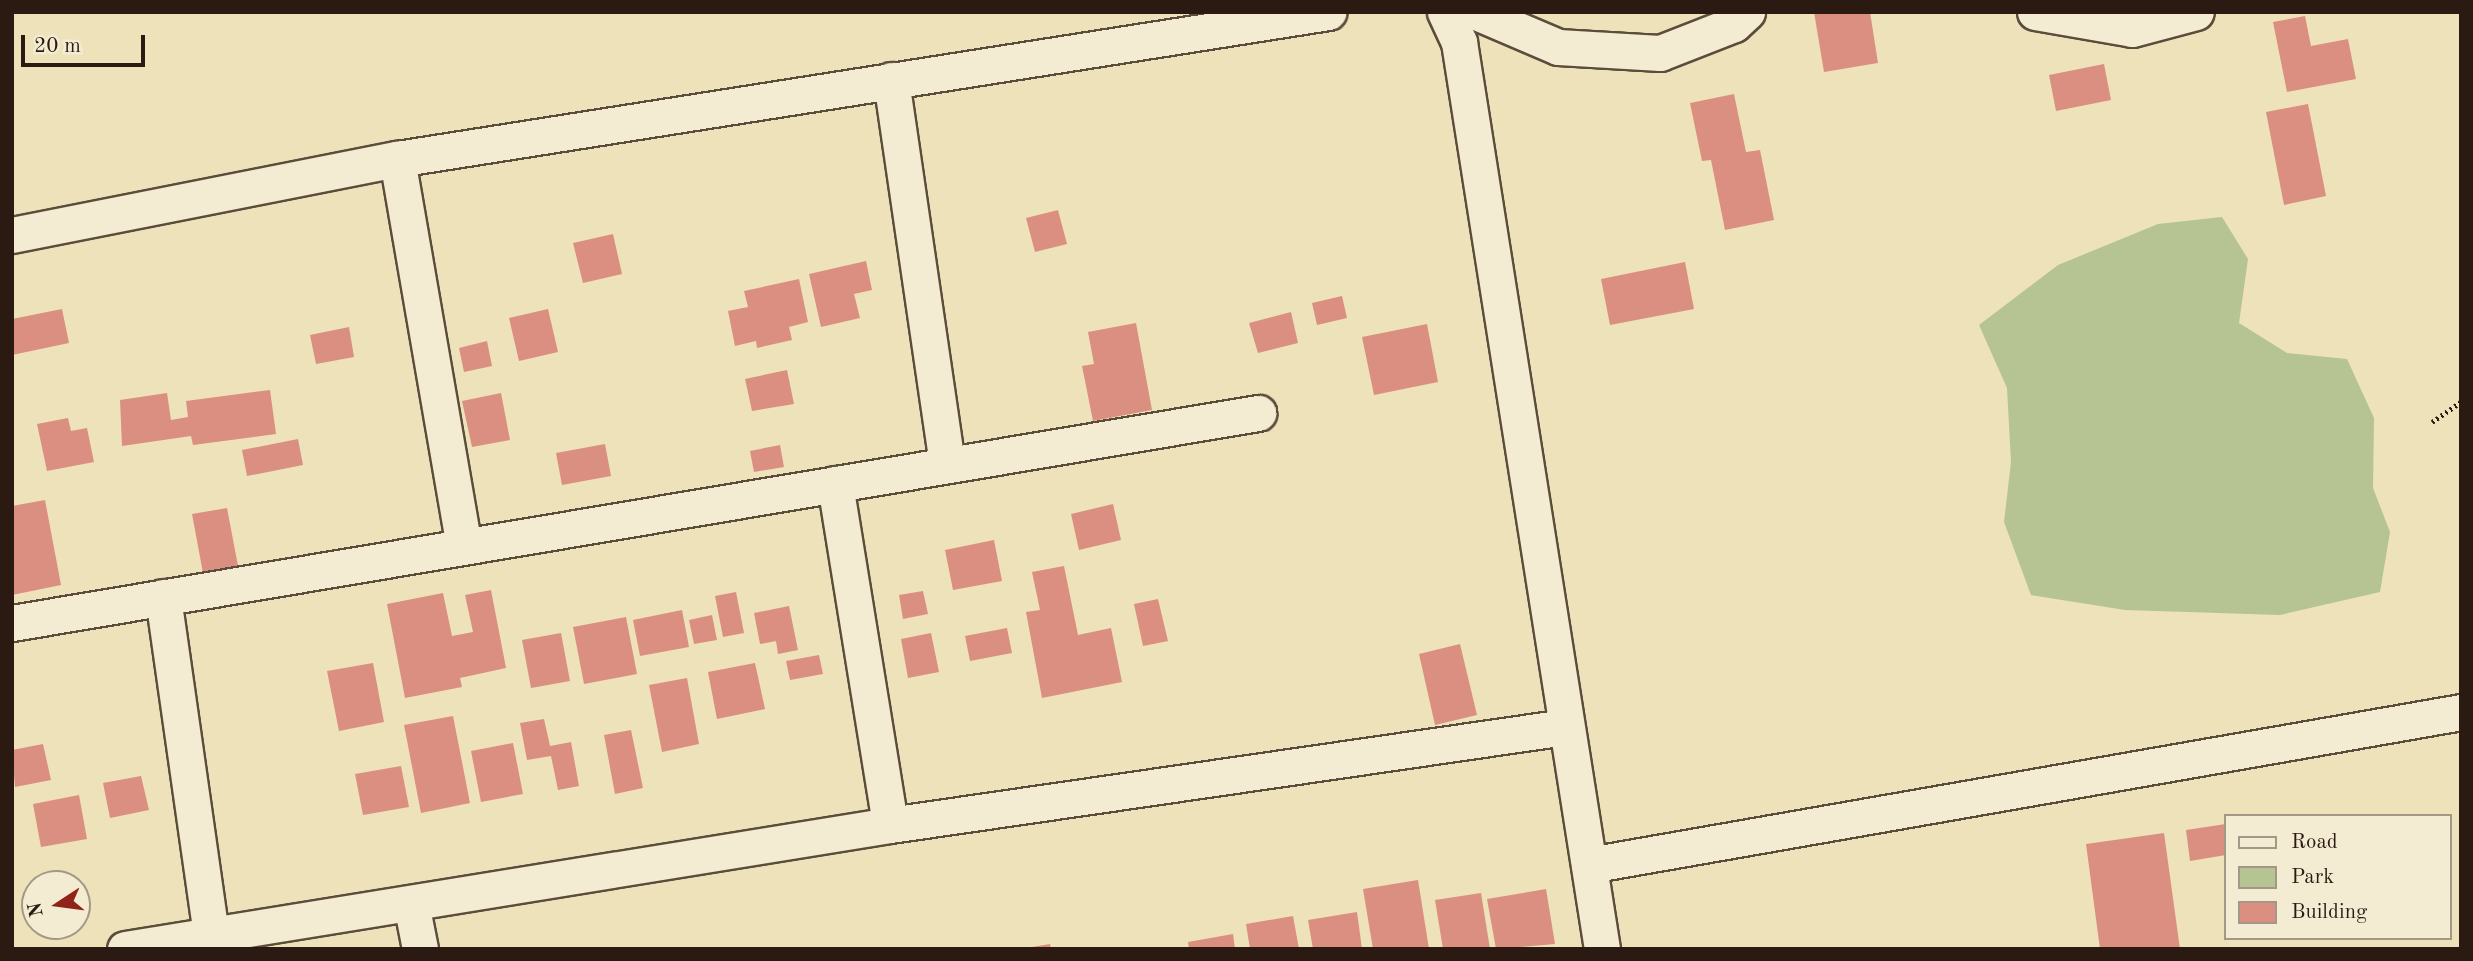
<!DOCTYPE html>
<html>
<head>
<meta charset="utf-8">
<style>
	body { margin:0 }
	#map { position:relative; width:2473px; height:961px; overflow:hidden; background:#ede2ba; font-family:"Old Standard TT",serif }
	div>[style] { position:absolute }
	.green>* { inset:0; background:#b5c492 }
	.building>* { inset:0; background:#db8f80 }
	.path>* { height:4.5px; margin-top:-2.25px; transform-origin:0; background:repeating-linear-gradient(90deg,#2a1a11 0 2px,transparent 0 5.5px) }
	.roads { filter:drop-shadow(2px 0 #5b4c3b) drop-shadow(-2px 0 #5b4c3b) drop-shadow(0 2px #5b4c3b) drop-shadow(0 -2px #5b4c3b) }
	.minor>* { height:35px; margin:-17.5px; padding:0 17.5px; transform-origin:17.5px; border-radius:17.5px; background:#f3ecd2 }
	span { translate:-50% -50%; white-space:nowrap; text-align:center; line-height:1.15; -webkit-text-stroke:5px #f3ecd2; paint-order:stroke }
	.frame { position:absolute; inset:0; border:14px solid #2a1a11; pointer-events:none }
	.legend { position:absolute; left:2224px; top:814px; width:228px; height:126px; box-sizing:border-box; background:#f3ecd2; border:2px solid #a39885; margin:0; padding:9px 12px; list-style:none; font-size:21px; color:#2a1a11 }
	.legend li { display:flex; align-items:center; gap:14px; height:35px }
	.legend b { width:35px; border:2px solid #a39885 }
	.north { position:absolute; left:21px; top:870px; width:70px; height:70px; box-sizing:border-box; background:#f3ecd2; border:2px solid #a39885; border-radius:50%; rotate:257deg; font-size:19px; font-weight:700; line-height:28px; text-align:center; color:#2a1a11 }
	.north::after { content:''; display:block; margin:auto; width:24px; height:32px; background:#8f2418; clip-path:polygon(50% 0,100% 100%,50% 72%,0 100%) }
	.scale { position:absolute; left:21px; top:35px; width:124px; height:32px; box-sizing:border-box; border:4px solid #2a1a11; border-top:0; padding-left:9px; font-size:21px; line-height:24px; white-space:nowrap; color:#2a1a11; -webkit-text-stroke:5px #f3ecd2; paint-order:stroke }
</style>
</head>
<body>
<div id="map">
	<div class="green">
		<i style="clip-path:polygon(2222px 217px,2248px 259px,2239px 323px,2287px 353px,2347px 359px,2374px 418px,2373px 488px,2390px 532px,2380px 592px,2280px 615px,2125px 610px,2031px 595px,2004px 522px,2011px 462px,2007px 388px,1979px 325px,2058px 265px,2158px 224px)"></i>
	</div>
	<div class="building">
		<i style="clip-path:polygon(1814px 12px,1870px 12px,1878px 63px,1824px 72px)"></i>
		<i style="clip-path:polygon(2305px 16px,2311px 46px,2348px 39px,2356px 79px,2287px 92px,2273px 22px)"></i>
		<i style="clip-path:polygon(2104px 64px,2111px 100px,2056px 111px,2049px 75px)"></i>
		<i style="clip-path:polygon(1734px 94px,1746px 152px,1760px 150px,1774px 220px,1725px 230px,1711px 160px,1702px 161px,1690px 103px)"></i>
		<i style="clip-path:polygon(2308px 104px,2326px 196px,2284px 205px,2266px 112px)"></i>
		<i style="clip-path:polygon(1058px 210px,1067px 244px,1035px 252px,1026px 218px)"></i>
		<i style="clip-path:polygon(613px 234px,622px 274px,583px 283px,573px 243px)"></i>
		<i style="clip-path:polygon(866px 261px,872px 290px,854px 294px,860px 318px,821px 327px,809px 274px)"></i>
		<i style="clip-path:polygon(1685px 262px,1694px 309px,1610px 325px,1601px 279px)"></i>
		<i style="clip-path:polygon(799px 279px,808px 322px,789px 327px,792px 340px,757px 348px,756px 341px,735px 346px,728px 311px,748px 307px,744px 291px)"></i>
		<i style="clip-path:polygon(1342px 296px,1347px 318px,1317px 325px,1312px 303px)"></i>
		<i style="clip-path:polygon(62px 309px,69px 343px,12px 355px,12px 319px)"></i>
		<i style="clip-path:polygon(548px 309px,558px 352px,519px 361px,509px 318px)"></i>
		<i style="clip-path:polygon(1291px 312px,1298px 343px,1258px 353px,1249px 323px)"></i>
		<i style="clip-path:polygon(1136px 323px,1152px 410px,1093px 421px,1082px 366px,1094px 364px,1088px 332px)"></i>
		<i style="clip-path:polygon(1427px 324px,1438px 382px,1374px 395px,1362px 337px)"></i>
		<i style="clip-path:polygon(349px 327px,354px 357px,316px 364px,310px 335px)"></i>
		<i style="clip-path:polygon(487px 341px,492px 366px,464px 372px,459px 348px)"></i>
		<i style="clip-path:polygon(787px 370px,794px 404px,752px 411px,745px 379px)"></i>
		<i style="clip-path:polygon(270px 390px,276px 434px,193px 445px,191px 436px,122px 446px,120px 400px,167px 393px,171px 420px,188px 417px,186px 401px)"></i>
		<i style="clip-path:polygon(501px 393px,510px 440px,472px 447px,462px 401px)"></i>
		<i style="clip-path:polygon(68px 418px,71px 431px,87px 428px,94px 462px,47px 471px,37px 424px)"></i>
		<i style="clip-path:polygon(298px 439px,303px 465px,247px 476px,242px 450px)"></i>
		<i style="clip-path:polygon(605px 444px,611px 476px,562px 485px,556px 453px)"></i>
		<i style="clip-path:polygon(780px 445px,784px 467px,754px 472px,750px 451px)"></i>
		<i style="clip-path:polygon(45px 500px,61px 585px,12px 595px,12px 506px)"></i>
		<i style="clip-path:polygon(1113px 504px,1121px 540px,1079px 550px,1071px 514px)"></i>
		<i style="clip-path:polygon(227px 508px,238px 566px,203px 573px,192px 514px)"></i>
		<i style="clip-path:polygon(994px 540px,1002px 581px,953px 590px,945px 550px)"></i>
		<i style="clip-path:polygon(1064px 566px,1078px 635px,1111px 628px,1122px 682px,1042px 698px,1026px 612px,1040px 610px,1032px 572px)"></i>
		<i style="clip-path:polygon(491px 590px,506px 668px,460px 678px,462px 687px,405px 698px,387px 604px,443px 593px,452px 636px,473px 632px,465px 595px)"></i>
		<i style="clip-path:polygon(923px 591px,928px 614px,903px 619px,899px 595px)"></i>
		<i style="clip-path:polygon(736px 592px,744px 633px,723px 637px,715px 596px)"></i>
		<i style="clip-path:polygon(1158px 599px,1168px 641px,1143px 646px,1134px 604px)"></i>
		<i style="clip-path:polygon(789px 606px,798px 650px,778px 654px,776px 641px,760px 644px,754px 613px)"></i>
		<i style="clip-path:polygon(682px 610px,689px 647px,640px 656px,633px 620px)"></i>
		<i style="clip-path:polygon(712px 615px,717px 640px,694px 644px,689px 620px)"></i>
		<i style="clip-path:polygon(626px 617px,637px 674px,584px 684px,573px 627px)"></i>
		<i style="clip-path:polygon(1007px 628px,1012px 653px,970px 661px,965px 636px)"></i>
		<i style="clip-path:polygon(561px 633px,570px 681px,531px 688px,522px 640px)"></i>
		<i style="clip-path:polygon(931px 633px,939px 672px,908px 678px,901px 639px)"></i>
		<i style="clip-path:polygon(1460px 644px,1477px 715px,1435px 725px,1419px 654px)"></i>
		<i style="clip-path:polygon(819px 655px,823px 674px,790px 680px,786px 661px)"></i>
		<i style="clip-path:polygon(373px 663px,384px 722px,339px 731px,327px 671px)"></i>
		<i style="clip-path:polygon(755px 663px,765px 709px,717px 719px,708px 672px)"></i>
		<i style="clip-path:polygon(687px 678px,699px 744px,662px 752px,649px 685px)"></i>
		<i style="clip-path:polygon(453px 716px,470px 803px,421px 813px,404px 725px)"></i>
		<i style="clip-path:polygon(544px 719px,550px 746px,571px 742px,579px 786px,558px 790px,551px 756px,527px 760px,520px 723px)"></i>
		<i style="clip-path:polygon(631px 730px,643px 788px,615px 794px,604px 735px)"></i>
		<i style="clip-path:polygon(513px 743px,523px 794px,481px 802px,471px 751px)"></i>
		<i style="clip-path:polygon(43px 744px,51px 780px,15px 787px,12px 750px)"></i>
		<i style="clip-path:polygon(401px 766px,409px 807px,363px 815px,355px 774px)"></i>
		<i style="clip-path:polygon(141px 776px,149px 810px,110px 818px,103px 783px)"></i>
		<i style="clip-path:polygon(79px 795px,87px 839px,41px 847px,33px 804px)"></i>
		<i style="clip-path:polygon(2226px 824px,2226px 855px,2190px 861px,2186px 830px)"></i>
		<i style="clip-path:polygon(2164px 833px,2180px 949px,2100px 949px,2086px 844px)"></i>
		<i style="clip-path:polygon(1418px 880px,1429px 949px,1373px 949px,1363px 889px)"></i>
		<i style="clip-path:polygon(1546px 889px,1555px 944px,1496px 949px,1487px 899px)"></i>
		<i style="clip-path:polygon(1481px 893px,1490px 949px,1443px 949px,1435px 900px)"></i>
		<i style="clip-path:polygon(1357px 912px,1362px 949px,1313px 949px,1308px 920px)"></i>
		<i style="clip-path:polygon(1293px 916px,1299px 949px,1250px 949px,1246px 924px)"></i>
		<i style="clip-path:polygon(1233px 934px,1235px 949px,1189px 949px,1188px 942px)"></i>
		<i style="clip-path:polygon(1050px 944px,1051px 949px,1032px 949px,1032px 947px)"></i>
	</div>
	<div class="path">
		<i style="left:2432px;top:422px;width:35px;rotate:-35deg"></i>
	</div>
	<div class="roads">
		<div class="minor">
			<i style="left:1445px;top:12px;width:33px;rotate:65deg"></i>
			<i style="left:1459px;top:42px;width:918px;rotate:81.04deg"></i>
			<i style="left:1476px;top:12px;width:89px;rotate:23.1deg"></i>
			<i style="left:1558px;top:47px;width:102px;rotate:3.4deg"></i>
			<i style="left:1660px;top:53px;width:79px;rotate:-21.4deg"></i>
			<i style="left:1734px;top:24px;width:18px;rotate:-43deg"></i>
			<i style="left:2035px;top:12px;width:98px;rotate:9.9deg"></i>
			<i style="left:2132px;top:29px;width:66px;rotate:-14.9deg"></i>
			<i style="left:891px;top:80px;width:389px;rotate:81.7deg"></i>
			<i style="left:397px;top:159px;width:393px;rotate:80.2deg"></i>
			<i style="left:12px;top:235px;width:392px;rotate:-11.2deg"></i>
			<i style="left:397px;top:159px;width:943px;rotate:-8.97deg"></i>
			<i style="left:835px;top:484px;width:345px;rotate:80.8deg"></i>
			<i style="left:163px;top:597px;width:341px;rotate:81.9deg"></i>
			<i style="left:12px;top:623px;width:1264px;rotate:-9.57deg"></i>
			<i style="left:1589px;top:865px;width:885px;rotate:-9.95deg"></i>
			<i style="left:411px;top:903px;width:47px;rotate:78.9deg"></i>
			<i style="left:125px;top:949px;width:775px;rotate:-9.21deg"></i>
			<i style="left:890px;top:825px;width:682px;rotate:-8.26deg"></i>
		</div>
	</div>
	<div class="frame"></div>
	<ul class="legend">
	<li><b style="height:9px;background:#f3ecd2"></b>Road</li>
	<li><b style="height:19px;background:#b5c492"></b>Park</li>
	<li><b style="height:19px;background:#db8f80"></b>Building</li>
	</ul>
	<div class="north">N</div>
	<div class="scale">20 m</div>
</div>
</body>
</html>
